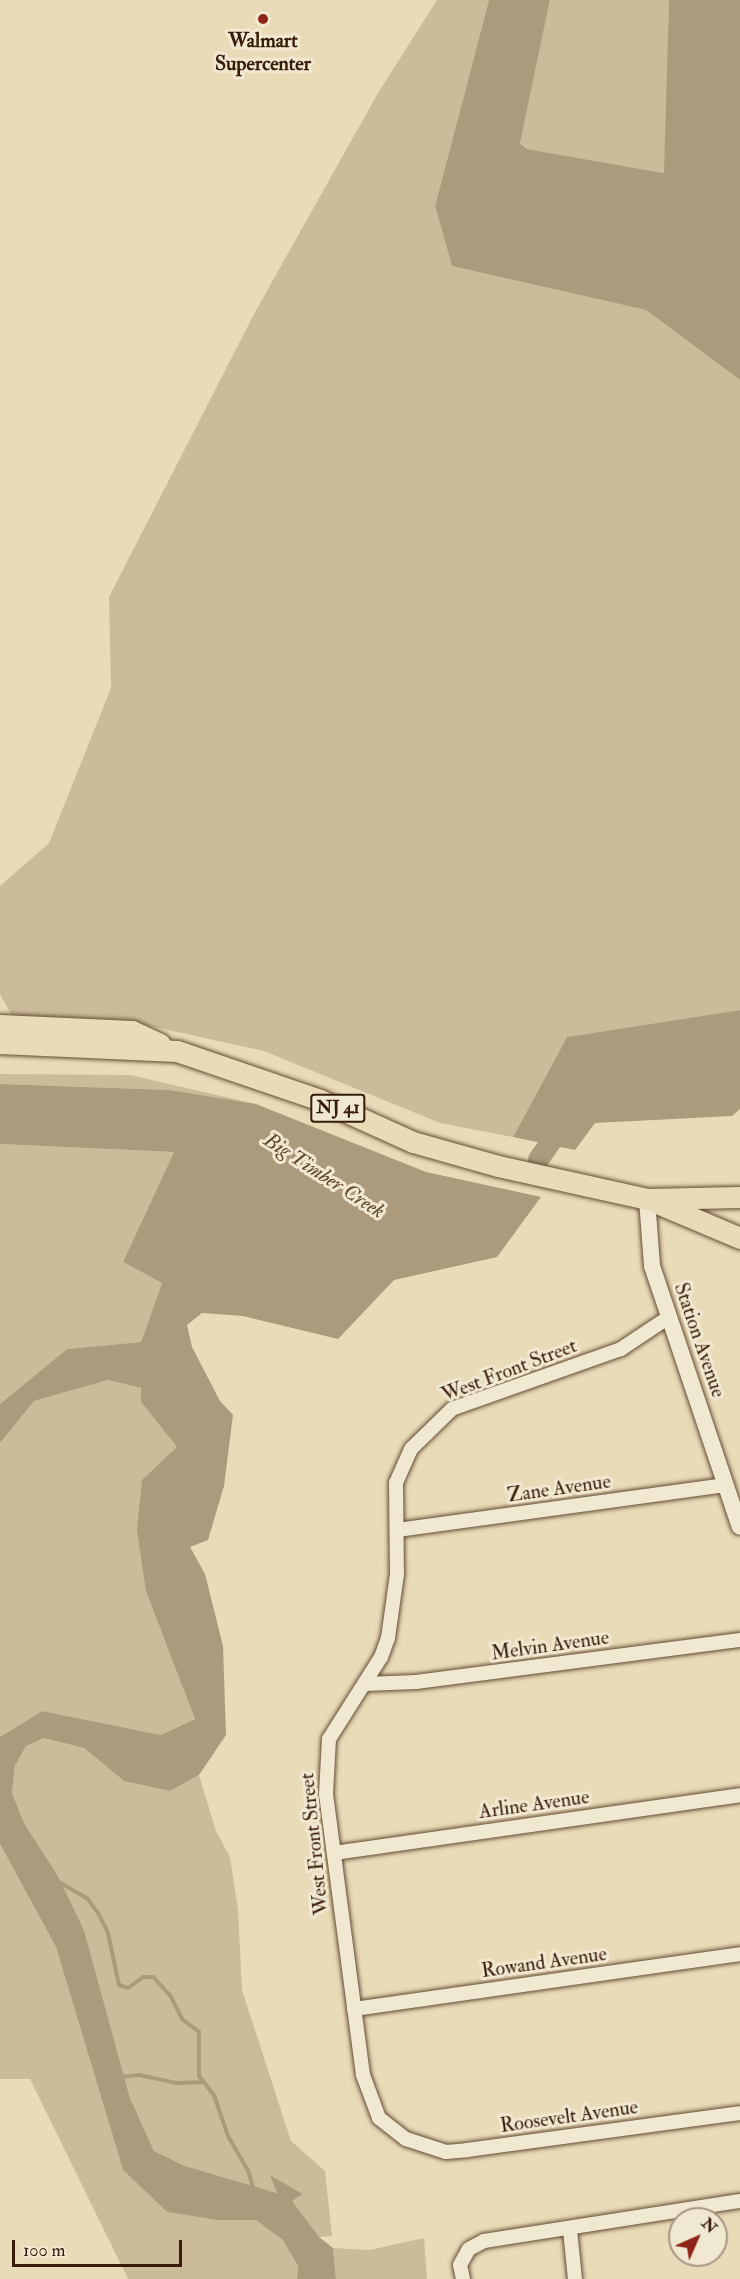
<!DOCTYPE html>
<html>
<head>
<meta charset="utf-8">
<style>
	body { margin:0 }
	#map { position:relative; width:740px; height:2279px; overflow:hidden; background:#e9dbb8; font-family:"IM FELL Double Pica",serif }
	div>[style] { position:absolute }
	.green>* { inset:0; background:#cbbb9a }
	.water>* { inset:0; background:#ac9a7c }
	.stream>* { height:4px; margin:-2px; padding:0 2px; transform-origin:2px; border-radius:2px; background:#ac9a7c }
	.river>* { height:21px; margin:-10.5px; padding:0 10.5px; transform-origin:10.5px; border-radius:10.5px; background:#ac9a7c }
	.roads { filter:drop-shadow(0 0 2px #644c35) drop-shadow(0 0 2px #644c35) }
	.minor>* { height:14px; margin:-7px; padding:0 7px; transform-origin:7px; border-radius:7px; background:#f1e8d1 }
	.tertiary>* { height:16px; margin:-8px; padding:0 8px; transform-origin:8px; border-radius:8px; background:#f1e8d1 }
	.primary>* { height:21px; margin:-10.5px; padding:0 10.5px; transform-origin:10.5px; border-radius:10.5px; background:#e9dbb8 }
	.dots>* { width:16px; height:16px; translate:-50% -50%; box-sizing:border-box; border:3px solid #f1e8d1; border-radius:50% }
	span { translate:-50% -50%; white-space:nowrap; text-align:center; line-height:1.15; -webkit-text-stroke:6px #f1e8d1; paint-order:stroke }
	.shield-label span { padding:2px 4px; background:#f1e8d1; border:2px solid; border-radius:4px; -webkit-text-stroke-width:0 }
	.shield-label { font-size:18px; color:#371c09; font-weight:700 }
	.poi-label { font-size:20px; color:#371c09; font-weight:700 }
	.street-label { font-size:20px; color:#371c09 }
	.water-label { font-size:21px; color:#604831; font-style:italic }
	.north { position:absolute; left:668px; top:2207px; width:60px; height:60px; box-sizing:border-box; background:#f1e8d1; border:2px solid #a79681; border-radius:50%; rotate:45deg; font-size:16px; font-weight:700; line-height:24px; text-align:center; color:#371c09 }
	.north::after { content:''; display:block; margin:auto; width:21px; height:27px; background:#8f2418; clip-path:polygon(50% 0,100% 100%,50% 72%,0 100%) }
	.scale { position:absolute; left:12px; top:2240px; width:170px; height:27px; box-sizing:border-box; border:3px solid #371c09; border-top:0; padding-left:8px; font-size:18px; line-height:21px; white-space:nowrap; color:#371c09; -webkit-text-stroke:4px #f1e8d1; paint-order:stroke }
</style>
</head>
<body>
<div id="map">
	<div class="green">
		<div style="clip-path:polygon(437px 0,489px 0,435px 206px,452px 266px,646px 310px,740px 380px,740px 1010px,567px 1037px,513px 1137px,440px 1123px,264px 1051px,136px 1023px,12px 1016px,0 994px,0 886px,49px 843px,111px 688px,109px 597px,254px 314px,378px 93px)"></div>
		<div style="clip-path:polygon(550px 0,669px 0,665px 173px,527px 149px,520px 142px)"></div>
		<div style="clip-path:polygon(0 1074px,130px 1075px,256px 1104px,170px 1090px,0 1084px)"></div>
		<div style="clip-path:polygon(0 1144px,174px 1152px,123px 1262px,162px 1283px,141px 1342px,67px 1349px,0 1404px)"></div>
		<div style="clip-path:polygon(108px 1380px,141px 1388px,141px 1402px,177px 1447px,155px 1610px,195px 1719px,161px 1735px,42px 1711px,0 1737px,0 1443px,34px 1401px)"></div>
		<div style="clip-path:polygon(44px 1738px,84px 1748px,124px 1781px,170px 1791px,199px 1775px,216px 1831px,230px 1857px,238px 1910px,242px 1990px,291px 2141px,325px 2171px,332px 2236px,319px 2237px,291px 2201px,303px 2194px,271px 2176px,277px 2193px,185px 2166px,154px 2151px,130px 2098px,84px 1930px,58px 1876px,24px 1823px,12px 1793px,15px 1766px,26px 1746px)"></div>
		<div style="clip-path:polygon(0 1844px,56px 1947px,123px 2170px,167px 2212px,217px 2220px,256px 2220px,283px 2239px,298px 2266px,297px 2279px,128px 2279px,30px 2079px,0 2079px)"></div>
		<div style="clip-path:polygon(424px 2238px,427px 2279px,336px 2279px,333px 2248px,370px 2250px)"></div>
	</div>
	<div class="water">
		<div style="clip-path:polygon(489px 0,550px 0,520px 143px,527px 149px,664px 173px,669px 0,740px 0,740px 380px,646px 310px,452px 266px,435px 206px)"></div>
		<div style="clip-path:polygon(740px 1010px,740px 1109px,732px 1116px,595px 1123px,575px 1150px,513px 1137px,567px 1037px)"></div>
		<div style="clip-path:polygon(0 1084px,170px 1090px,256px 1104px,426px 1172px,541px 1197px,497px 1257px,394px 1280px,338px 1339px,243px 1316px,202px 1313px,187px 1325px,192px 1347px,220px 1401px,233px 1415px,224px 1486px,208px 1540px,190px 1547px,205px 1574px,223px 1646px,226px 1735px,199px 1775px,170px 1791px,124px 1781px,84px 1748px,44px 1738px,26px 1746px,15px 1766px,12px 1793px,24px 1823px,58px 1876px,84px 1930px,130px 2098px,154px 2151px,185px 2166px,277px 2193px,270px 2175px,303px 2194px,292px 2201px,319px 2237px,333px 2248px,336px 2279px,297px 2279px,298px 2266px,283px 2240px,256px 2220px,217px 2220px,167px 2212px,123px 2170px,56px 1947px,0 1844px,0 1737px,42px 1711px,161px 1735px,195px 1719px,146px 1591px,142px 1565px,137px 1530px,142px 1480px,177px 1447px,141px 1402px,141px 1388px,108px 1380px,34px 1401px,0 1443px,0 1404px,67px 1349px,141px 1342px,162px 1283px,123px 1262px,174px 1152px,0 1144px)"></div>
	</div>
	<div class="stream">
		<div style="left:57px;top:1881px;width:34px;rotate:30deg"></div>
		<div style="left:87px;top:1898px;width:19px;rotate:54deg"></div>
		<div style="left:98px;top:1913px;width:22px;rotate:63deg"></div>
		<div style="left:108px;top:1933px;width:53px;rotate:78.1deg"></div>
		<div style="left:119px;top:1985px;width:9px;rotate:18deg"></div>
		<div style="left:128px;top:1988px;width:19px;rotate:-36deg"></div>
		<div style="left:143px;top:1977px;width:10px"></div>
		<div style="left:153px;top:1977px;width:25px;rotate:47deg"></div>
		<div style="left:170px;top:1995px;width:27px;rotate:63deg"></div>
		<div style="left:182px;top:2019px;width:21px;rotate:37deg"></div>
		<div style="left:199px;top:2032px;width:44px;rotate:90deg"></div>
		<div style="left:199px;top:2076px;width:24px;rotate:52deg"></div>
		<div style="left:214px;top:2095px;width:43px;rotate:71.1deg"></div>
		<div style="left:228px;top:2136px;width:39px;rotate:60deg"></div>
		<div style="left:248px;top:2170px;width:19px;rotate:74deg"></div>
		<div style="left:121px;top:2077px;width:18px;rotate:-6deg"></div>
		<div style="left:139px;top:2075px;width:39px;rotate:12deg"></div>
		<div style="left:177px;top:2083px;width:25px;rotate:-2deg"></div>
	</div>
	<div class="river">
		<div style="left:538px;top:1159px;width:45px;rotate:-54.9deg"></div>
	</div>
	<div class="roads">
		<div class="minor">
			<div style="left:669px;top:1317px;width:58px;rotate:146.3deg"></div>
			<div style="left:621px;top:1349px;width:179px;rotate:160.5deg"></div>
			<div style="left:452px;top:1409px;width:57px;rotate:135.7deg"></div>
			<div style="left:411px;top:1449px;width:37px;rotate:114deg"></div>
			<div style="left:396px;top:1483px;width:91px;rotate:89.4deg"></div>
			<div style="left:397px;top:1574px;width:65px;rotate:98deg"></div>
			<div style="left:388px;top:1638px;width:20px;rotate:110deg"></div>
			<div style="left:381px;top:1657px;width:97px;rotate:122.4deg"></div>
			<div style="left:329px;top:1739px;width:55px;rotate:93.1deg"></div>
			<div style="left:326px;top:1794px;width:283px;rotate:82.5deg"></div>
			<div style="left:363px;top:2075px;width:46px;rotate:69.6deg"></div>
			<div style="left:379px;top:2118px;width:34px;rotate:38deg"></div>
			<div style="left:406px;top:2139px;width:42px;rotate:18deg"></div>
			<div style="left:446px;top:2152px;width:21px;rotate:-5deg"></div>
			<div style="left:467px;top:2150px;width:275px;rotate:-7.7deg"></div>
			<div style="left:397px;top:1530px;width:332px;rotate:-7.8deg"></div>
			<div style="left:365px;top:1684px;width:51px;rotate:-2.2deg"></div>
			<div style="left:416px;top:1682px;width:327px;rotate:-7.4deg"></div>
			<div style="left:334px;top:1853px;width:410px;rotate:-8.1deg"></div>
			<div style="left:354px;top:2009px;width:390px;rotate:-8.1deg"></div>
			<div style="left:570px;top:2230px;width:49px;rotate:84.2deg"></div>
			<div style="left:463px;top:2279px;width:14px;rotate:-102deg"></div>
			<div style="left:460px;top:2265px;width:18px;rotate:-61deg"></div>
			<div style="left:469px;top:2249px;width:17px;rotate:-28deg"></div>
			<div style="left:484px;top:2241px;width:259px;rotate:-8.9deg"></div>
		</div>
		<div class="tertiary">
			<div style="left:647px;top:1199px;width:67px;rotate:85.7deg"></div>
			<div style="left:652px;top:1266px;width:275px;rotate:71.4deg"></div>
		</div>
		<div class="primary">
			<div style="left:0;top:1025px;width:132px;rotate:2.6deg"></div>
			<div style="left:132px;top:1031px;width:31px;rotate:25deg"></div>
			<div style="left:0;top:1043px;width:177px;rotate:2.6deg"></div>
			<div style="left:177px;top:1051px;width:151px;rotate:18.9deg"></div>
			<div style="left:320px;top:1100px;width:102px;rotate:24.3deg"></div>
			<div style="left:413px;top:1142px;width:88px;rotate:15.8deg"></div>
			<div style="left:498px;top:1166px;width:153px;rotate:12.5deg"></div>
			<div style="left:647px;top:1199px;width:93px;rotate:-1.2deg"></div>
			<div style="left:655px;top:1202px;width:92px;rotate:23deg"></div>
		</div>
	</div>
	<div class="dots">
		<div style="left:263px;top:19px;background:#8f2418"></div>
	</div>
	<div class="shield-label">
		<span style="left:338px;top:1108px">NJ 41</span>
	</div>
	<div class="poi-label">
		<span style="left:263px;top:52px">Walmart<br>Supercenter</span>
	</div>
	<div class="street-label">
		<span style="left:700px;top:1340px;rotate:71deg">Station Avenue</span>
		<span style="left:509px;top:1370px;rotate:-21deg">West Front Street</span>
		<span style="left:559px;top:1488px;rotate:-8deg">Zane Avenue</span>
		<span style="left:550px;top:1645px;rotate:-8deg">Melvin Avenue</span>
		<span style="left:534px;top:1804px;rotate:-8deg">Arline Avenue</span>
		<span style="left:314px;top:1844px;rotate:-96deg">West Front Street</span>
		<span style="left:544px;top:1962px;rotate:-8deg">Rowand Avenue</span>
		<span style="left:569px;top:2116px;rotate:-8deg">Roosevelt Avenue</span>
	</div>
	<div class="water-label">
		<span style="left:324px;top:1176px;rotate:33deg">Big Timber Creek</span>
	</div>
	<div class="north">N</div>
	<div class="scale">100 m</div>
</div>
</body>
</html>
